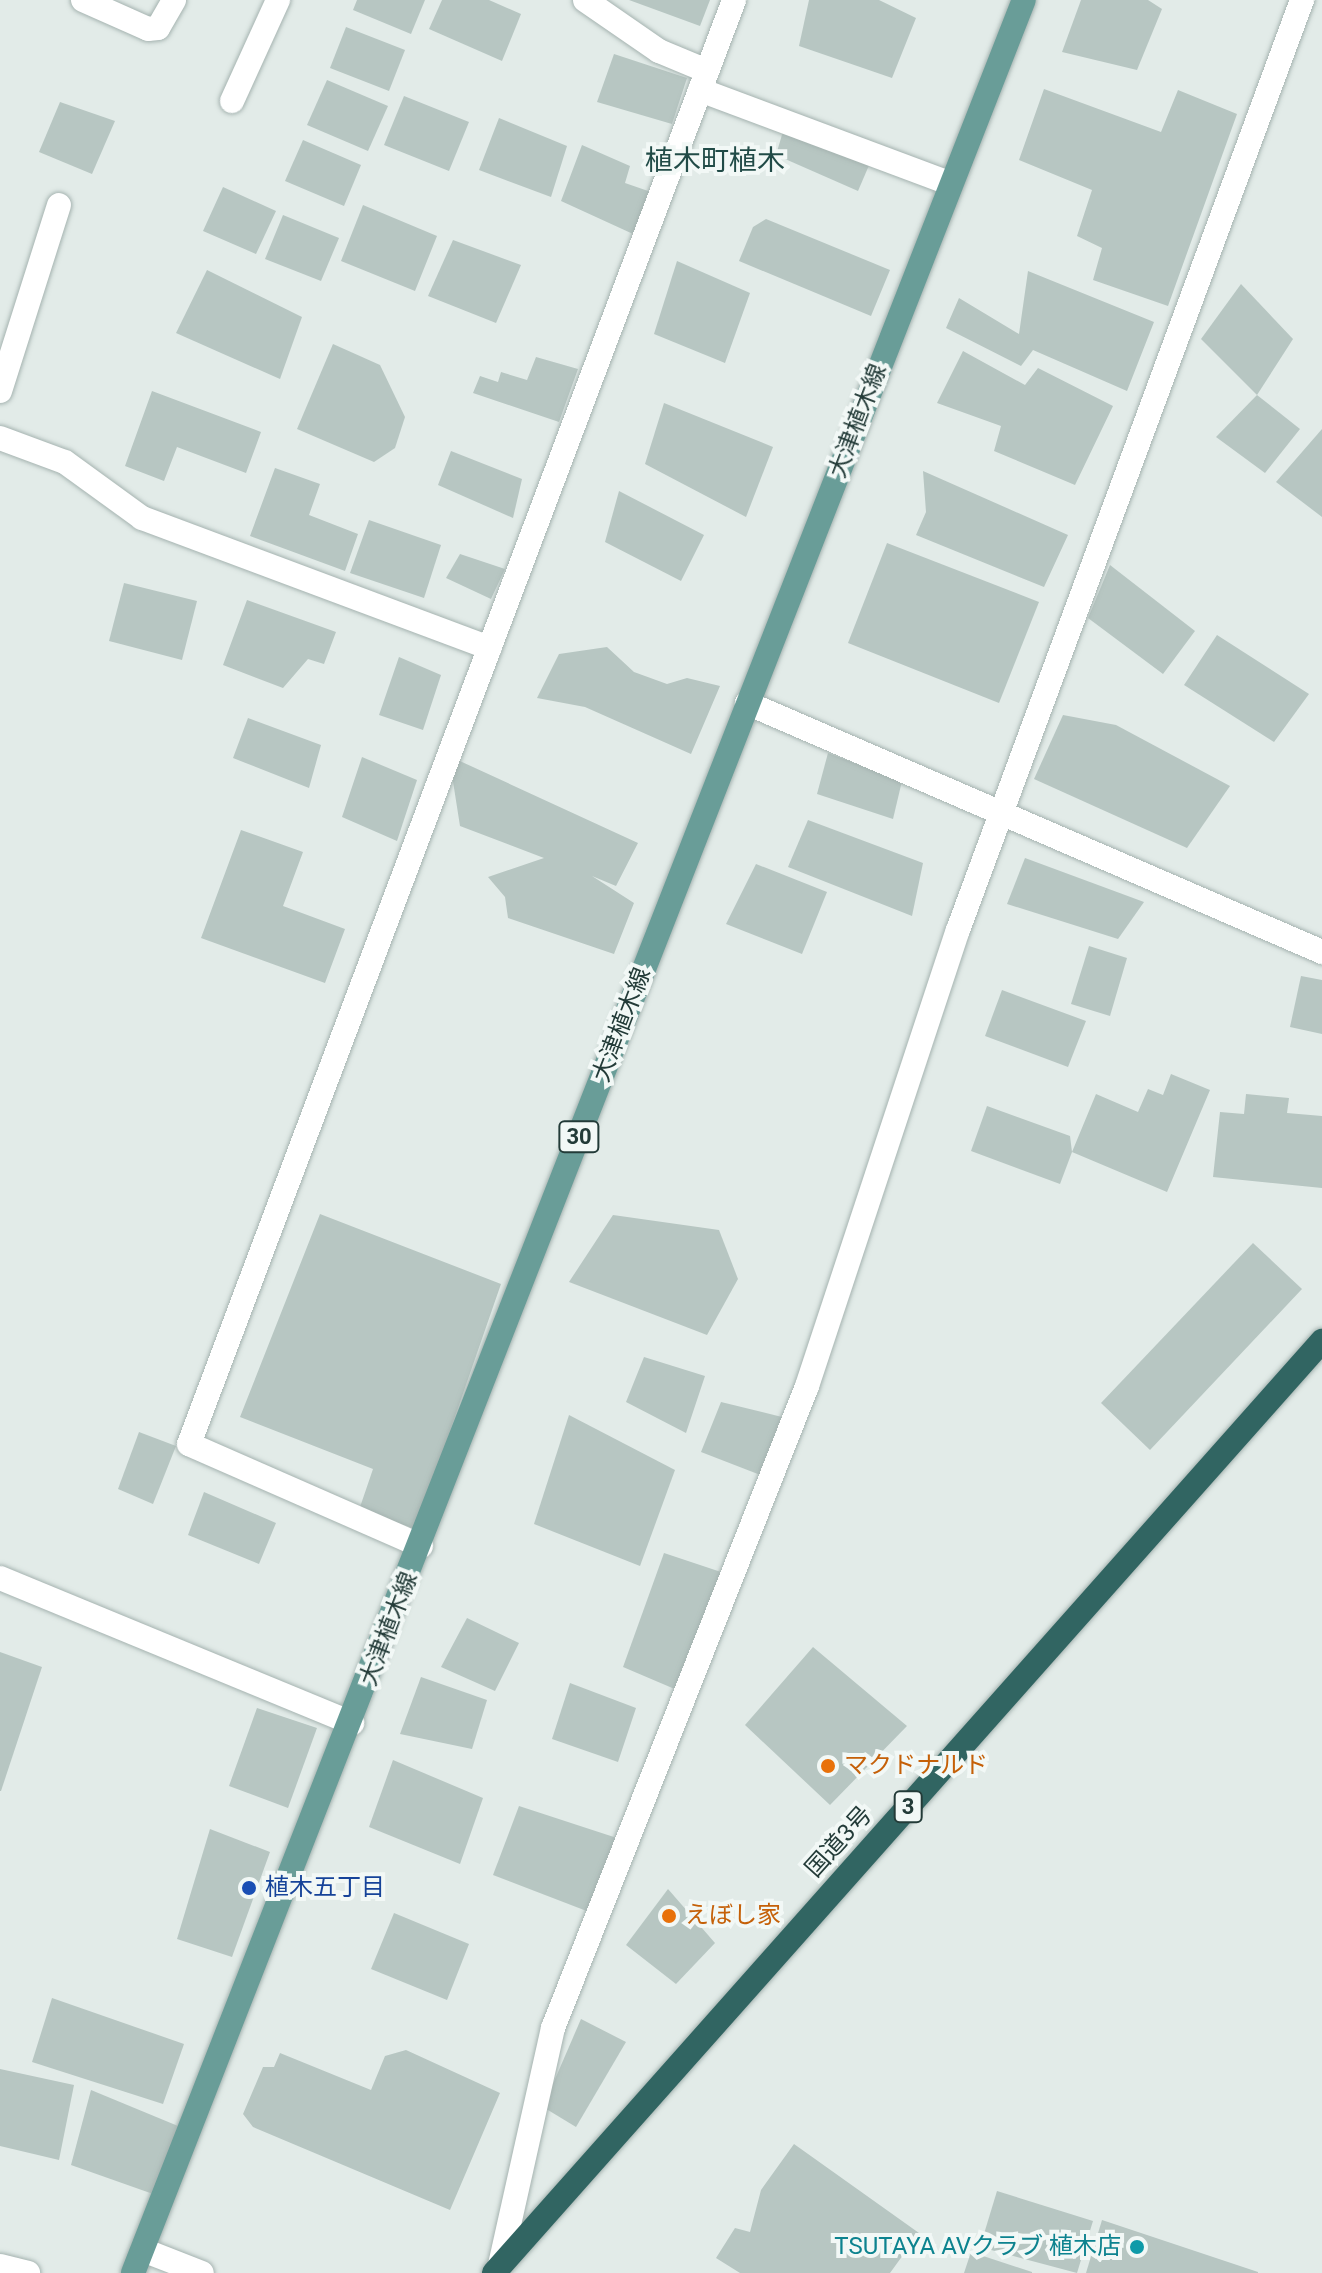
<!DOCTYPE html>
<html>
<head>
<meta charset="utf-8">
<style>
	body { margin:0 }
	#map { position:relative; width:1322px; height:2273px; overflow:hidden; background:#e2ebe8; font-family:Roboto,"Noto Sans JP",sans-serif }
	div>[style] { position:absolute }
	.building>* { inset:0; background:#b7c6c2 }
	.roads { filter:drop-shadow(0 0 2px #a5b3b0) drop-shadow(0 0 2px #a5b3b0) }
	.minor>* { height:24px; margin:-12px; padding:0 12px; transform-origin:12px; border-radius:12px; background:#fff }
	.major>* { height:24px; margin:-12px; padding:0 12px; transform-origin:12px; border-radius:12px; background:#699d98 }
	.highway>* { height:24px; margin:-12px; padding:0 12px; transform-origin:12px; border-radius:12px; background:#316562 }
	.dots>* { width:22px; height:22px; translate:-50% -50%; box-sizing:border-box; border:4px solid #f2f8f6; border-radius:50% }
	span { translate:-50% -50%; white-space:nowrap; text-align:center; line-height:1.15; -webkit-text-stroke:8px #f2f8f6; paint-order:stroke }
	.shield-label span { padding:2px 6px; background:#f2f8f6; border:2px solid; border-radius:6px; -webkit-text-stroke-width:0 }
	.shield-label { font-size:22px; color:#233b38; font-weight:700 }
	.street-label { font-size:24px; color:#233b38 }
	.food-label { font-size:24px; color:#c56008 }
	.left { translate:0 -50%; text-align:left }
	.transit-label { font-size:24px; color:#164399 }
	.culture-label { font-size:24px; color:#0d838f }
	.right { translate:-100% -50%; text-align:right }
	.quarter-label { font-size:28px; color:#214b47 }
</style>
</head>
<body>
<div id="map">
	<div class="building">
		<div style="clip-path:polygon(357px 0,425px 0,411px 34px,353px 10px)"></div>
		<div style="clip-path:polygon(442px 0,489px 0,521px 14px,502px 61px,429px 29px)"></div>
		<div style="clip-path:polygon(629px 0,710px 0,700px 26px)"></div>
		<div style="clip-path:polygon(809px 0,879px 0,916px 18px,892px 78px,799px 46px)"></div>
		<div style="clip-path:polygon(1081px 0,1148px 0,1162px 9px,1137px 70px,1062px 52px)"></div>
		<div style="clip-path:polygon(346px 27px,405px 50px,389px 91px,330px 68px)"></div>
		<div style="clip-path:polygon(614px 54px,687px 78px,672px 124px,597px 102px)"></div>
		<div style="clip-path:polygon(327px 80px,388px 106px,368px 151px,307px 125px)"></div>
		<div style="clip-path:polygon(1044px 89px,1161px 132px,1178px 90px,1237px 114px,1168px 306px,1093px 280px,1102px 248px,1077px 236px,1092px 190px,1019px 160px)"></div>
		<div style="clip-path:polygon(404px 96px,469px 122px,449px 171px,384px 145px)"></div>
		<div style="clip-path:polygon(60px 102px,115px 121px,92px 174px,39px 152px)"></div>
		<div style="clip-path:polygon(499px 118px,567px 146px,551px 197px,479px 170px)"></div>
		<div style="clip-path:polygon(784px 128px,870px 163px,858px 191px,776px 155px)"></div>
		<div style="clip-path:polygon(303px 140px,361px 165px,344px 206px,285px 181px)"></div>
		<div style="clip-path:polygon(582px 145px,630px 166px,625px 183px,651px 192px,644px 239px,561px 201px)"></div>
		<div style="clip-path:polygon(223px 187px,276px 211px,256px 254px,203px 231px)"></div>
		<div style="clip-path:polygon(363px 205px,437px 236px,415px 291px,341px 261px)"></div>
		<div style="clip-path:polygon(283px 215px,339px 238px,321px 281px,265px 259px)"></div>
		<div style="clip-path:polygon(766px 219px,890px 270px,871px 316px,739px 261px,753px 227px)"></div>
		<div style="clip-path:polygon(453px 240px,521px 265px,496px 323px,428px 296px)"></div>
		<div style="clip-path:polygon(677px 261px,750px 293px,725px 363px,654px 334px)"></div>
		<div style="clip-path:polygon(207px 270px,302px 317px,280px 379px,176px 333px)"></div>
		<div style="clip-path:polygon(1028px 271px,1154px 322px,1127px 391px,1033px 350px,1021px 366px,946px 328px,959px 298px,1019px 334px)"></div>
		<div style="clip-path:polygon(1241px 284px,1293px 339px,1257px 395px,1201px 339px)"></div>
		<div style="clip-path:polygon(333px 344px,380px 365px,405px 417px,395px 448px,374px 462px,297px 429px)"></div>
		<div style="clip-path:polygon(963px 351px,1025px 385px,1038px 368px,1113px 406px,1075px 485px,994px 451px,1001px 426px,937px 403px)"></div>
		<div style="clip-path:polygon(536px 357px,578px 369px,559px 422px,473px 393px,480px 376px,498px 382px,501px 372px,527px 380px)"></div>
		<div style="clip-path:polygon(152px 391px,261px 432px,246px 473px,177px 447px,164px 481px,125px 466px)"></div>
		<div style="clip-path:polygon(1257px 395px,1300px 429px,1265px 473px,1216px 437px)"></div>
		<div style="clip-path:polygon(664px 403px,773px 447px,746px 517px,645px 464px)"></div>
		<div style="clip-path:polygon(1322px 429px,1322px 517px,1276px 482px)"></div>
		<div style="clip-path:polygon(451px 451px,522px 479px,513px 518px,438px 485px)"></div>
		<div style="clip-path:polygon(275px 468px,320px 484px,309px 515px,358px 534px,345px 571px,250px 536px)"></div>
		<div style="clip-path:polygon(923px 471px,1068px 535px,1044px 587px,916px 535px,926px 512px)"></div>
		<div style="clip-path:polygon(619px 491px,704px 535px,681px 581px,605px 542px)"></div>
		<div style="clip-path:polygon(369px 520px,441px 545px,424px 598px,350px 573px)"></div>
		<div style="clip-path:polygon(887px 543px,1039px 602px,999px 703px,848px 643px)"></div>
		<div style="clip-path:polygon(460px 554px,505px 569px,491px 599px,446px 578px)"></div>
		<div style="clip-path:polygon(1110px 565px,1195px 631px,1163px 674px,1088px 618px)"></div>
		<div style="clip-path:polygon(124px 583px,197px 601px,182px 660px,109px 641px)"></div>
		<div style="clip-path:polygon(247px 600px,336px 632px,324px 664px,308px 659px,283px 688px,223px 665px)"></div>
		<div style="clip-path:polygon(1217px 635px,1309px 694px,1274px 742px,1184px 685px)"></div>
		<div style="clip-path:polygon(607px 647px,634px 672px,667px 684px,687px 678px,720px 686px,691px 754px,585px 707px,537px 698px,559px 654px)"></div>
		<div style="clip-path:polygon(399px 657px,441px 675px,423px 730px,379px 715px)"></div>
		<div style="clip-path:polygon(1063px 715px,1116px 725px,1230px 786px,1187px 848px,1034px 779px)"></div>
		<div style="clip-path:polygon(248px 718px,321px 745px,309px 788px,233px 758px)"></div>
		<div style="clip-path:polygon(828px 753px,902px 781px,893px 819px,817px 794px)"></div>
		<div style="clip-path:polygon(449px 756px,638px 843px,616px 886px,592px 876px,634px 903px,614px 954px,508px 918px,505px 897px,488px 877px,544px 858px,460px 826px)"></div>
		<div style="clip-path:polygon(362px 757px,417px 780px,397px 841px,342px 817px)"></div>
		<div style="clip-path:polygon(808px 820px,923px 863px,912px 916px,788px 867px)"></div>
		<div style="clip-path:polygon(241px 830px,303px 852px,283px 906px,345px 929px,325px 983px,201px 938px)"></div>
		<div style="clip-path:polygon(1025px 858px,1144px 902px,1118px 939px,1007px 904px)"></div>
		<div style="clip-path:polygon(756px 864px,827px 892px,802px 954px,726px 924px)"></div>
		<div style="clip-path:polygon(1089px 946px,1127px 958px,1110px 1016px,1071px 1004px)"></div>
		<div style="clip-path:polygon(1301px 976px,1322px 980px,1322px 1034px,1290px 1027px)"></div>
		<div style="clip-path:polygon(1002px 990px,1086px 1021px,1068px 1067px,985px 1036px)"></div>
		<div style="clip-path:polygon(1171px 1074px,1210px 1090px,1167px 1192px,1072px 1152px,1096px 1094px,1138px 1112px,1148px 1089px,1163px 1095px)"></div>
		<div style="clip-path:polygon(1246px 1094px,1289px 1098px,1287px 1113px,1322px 1116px,1322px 1188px,1213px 1177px,1220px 1112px,1244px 1114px)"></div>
		<div style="clip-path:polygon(987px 1106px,1070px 1136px,1072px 1152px,1060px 1184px,971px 1151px)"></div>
		<div style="clip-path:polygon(320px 1214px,501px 1284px,416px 1529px,359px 1510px,373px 1469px,240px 1417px)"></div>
		<div style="clip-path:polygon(613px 1215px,719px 1230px,738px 1279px,707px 1335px,569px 1282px)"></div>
		<div style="clip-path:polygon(1253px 1243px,1302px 1289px,1150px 1450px,1101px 1403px)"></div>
		<div style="clip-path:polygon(644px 1357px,705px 1376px,686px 1433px,626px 1402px)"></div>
		<div style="clip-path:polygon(721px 1402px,782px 1417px,763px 1476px,701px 1452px)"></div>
		<div style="clip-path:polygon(569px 1415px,675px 1470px,640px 1566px,534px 1524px)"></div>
		<div style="clip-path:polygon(139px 1432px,176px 1446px,153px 1504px,118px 1489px)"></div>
		<div style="clip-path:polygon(204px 1492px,276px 1523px,259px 1564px,188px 1535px)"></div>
		<div style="clip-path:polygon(664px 1553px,721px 1572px,677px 1690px,623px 1667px)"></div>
		<div style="clip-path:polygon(467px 1618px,519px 1643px,495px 1691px,441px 1667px)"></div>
		<div style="clip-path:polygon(813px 1647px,907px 1726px,830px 1805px,745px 1725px)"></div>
		<div style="clip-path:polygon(0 1652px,42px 1667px,1px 1791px,0 1791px)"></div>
		<div style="clip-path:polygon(421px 1677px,487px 1700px,472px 1749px,400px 1734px)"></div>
		<div style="clip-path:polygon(570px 1683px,636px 1708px,618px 1762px,552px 1739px)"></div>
		<div style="clip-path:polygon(257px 1708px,317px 1728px,288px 1808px,229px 1786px)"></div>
		<div style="clip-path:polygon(393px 1760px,483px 1798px,460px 1864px,369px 1827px)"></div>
		<div style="clip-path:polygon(519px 1806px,620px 1839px,597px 1915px,493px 1875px)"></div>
		<div style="clip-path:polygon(210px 1829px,270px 1852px,232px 1957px,177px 1939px)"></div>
		<div style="clip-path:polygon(668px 1889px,715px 1943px,676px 1984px,626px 1945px)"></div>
		<div style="clip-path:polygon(394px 1913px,469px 1944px,447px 2000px,371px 1969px)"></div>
		<div style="clip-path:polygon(52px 1998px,184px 2044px,163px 2104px,32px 2062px)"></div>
		<div style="clip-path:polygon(581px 2019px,626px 2042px,576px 2127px,543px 2107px)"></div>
		<div style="clip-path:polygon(406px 2050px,500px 2093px,450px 2210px,253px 2127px,243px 2114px,263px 2067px,274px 2067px,280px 2053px,371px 2090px,385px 2056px)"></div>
		<div style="clip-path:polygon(0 2069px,74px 2085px,59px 2160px,0 2146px)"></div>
		<div style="clip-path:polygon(91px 2090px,178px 2126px,153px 2194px,71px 2165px)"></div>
		<div style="clip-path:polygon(794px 2144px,919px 2233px,890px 2273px,740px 2273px,716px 2258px,735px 2228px,750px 2232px,761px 2190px)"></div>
		<div style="clip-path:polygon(997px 2191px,1093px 2221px,1077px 2273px,980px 2247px)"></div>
		<div style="clip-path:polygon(1102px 2220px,1258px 2272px,1258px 2273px,1086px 2273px)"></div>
		<div style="clip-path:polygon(971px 2252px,1032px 2272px,1032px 2273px,964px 2273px)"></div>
	</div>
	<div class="roads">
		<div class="minor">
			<div style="left:83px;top:0;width:71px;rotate:24deg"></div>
			<div style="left:148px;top:29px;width:10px;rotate:-6deg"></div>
			<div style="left:158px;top:28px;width:32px;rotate:-60deg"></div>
			<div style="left:585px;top:0;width:90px;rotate:34.6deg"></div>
			<div style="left:659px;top:51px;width:52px;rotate:22.6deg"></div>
			<div style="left:700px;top:90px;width:268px;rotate:20.5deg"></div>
			<div style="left:232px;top:101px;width:111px;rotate:-65.5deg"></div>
			<div style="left:0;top:391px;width:195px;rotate:-72.4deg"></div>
			<div style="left:0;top:438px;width:69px;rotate:20.3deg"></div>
			<div style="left:65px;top:462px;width:95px;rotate:36deg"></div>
			<div style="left:142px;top:518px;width:371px;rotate:20.5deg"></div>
			<div style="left:747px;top:703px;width:627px;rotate:23.41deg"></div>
			<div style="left:421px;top:1546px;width:253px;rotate:-156.3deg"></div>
			<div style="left:189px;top:1444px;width:1543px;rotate:-69.32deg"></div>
			<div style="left:0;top:1578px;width:381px;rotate:22.4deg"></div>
			<div style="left:143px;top:2250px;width:63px;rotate:21.3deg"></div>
			<div style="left:500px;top:2265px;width:243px;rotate:-77.4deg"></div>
			<div style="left:553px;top:2028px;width:690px;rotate:-68.41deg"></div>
			<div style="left:807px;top:1386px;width:480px;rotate:-71.7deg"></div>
			<div style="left:958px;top:930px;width:992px;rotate:-69.7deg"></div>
			<div style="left:0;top:2266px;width:29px;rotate:14deg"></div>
		</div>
		<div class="major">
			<div style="left:133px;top:2273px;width:2441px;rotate:-68.6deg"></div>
		</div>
		<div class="highway">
			<div style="left:494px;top:2273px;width:1247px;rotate:-48.38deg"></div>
		</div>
	</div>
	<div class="dots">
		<div style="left:828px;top:1766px;background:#e8710a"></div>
		<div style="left:249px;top:1888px;background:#1a4fb4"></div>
		<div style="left:669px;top:1916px;background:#e8710a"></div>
		<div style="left:1137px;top:2247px;background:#0f9aa8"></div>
	</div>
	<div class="shield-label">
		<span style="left:579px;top:1137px">30</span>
		<span style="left:908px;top:1807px">3</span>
	</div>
	<div class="street-label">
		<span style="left:858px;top:421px;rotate:-69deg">大津植木線</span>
		<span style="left:622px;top:1025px;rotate:-69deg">大津植木線</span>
		<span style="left:389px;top:1629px;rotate:-69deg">大津植木線</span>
		<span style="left:839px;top:1842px;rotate:-48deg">国道3号</span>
	</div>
	<div class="food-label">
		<span class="left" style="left:844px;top:1766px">マクドナルド</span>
		<span class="left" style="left:685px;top:1916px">えぼし家</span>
	</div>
	<div class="transit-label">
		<span class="left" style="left:265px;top:1888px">植木五丁目</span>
	</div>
	<div class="culture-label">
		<span class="right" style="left:1121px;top:2247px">TSUTAYA AVクラブ 植木店</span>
	</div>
	<div class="quarter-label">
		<span style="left:715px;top:161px">植木町植木</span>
	</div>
</div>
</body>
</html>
